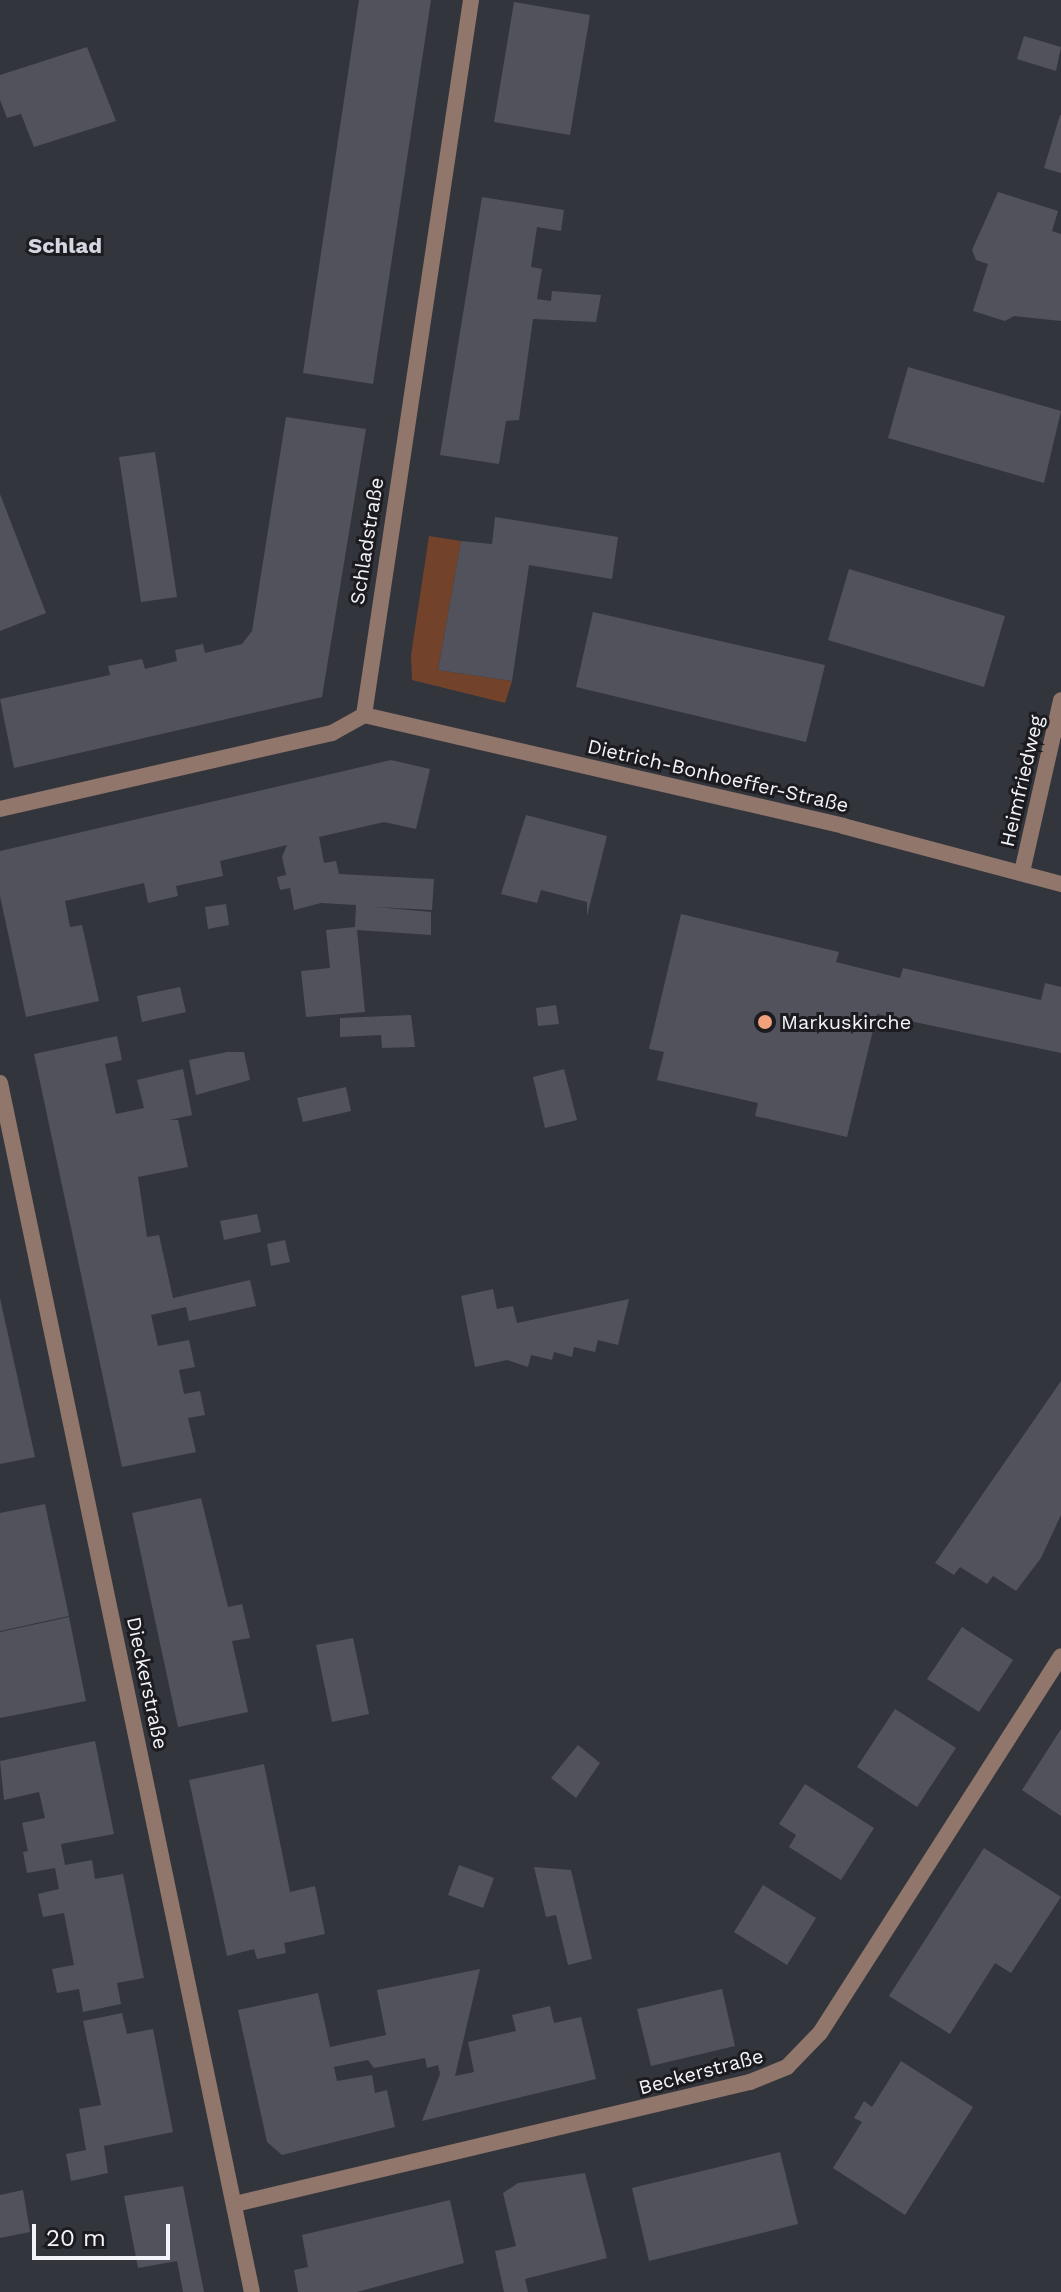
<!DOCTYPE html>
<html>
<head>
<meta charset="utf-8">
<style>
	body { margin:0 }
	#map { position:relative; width:1061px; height:2292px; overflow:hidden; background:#33353d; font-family:"Work Sans",sans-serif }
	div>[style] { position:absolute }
	.green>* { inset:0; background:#72422a }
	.building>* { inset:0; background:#51525b }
	.minor>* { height:16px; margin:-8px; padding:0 8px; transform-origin:8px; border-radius:8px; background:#90766b }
	.dots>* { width:22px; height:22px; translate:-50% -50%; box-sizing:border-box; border:4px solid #1c1c20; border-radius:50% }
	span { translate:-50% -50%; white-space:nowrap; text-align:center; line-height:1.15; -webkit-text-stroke:6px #1c1c20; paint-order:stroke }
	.street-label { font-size:20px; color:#f3f4fa }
	.poi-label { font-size:20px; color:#f3f4fa }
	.left { translate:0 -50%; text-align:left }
	.neighbourhood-label { font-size:22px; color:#d4d6e1; font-weight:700 }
	.scale { position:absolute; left:32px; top:2224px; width:138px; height:36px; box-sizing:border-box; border:4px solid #f3f4fa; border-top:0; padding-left:10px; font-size:24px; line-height:28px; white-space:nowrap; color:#f3f4fa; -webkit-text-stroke:6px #1c1c20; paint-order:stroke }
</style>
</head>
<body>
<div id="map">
	<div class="green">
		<div style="clip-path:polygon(429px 536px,461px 541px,438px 670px,512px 681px,505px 703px,412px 680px,411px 655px)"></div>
	</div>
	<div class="building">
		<div style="clip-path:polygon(359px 0,431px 0,373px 384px,303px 373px)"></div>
		<div style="clip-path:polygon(514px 2px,590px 15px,570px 135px,494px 122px)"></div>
		<div style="clip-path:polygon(1024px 36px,1061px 47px,1056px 71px,1017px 59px)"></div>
		<div style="clip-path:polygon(87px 47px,116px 121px,34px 147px,21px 114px,7px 118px,0 100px,0 75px)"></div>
		<div style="clip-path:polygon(1060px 115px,1061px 115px,1061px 173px,1044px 168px)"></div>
		<div style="clip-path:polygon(998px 192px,1058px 211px,1052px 231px,1061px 234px,1061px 321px,1014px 316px,1005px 321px,973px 311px,988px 264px,976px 260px,972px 250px)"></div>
		<div style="clip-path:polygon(482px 197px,564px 210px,561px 231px,537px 227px,531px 267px,542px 269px,537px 299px,551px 301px,552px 291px,601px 295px,596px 322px,533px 319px,519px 420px,506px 421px,499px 464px,440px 455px)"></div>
		<div style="clip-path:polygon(908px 367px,1061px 411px,1044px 483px,888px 438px)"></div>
		<div style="clip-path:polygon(286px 417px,366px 429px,322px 697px,14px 768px,0 699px,110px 675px,108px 666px,142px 659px,145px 669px,177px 661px,175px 650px,203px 644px,205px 653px,242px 644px,252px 631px)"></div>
		<div style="clip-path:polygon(155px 452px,177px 597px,141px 602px,119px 457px)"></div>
		<div style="clip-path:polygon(0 494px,46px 613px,0 631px)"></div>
		<div style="clip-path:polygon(495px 517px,618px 537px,612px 579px,529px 565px,512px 681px,438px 670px,461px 541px,492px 544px)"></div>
		<div style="clip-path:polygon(849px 569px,1005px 616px,984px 687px,828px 640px)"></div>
		<div style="clip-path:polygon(593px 612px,825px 665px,806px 742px,576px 687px)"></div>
		<div style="clip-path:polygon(391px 760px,430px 769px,416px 829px,384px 822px,319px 837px,324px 863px,336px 861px,339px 874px,434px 879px,432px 910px,376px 907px,431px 912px,431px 935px,357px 930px,365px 1012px,306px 1017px,301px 971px,330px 968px,326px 930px,355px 927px,356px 905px,321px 903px,294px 910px,290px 888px,280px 890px,277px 877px,286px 875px,282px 857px,287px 845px,220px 861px,223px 876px,176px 886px,178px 896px,148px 903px,144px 883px,65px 901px,70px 927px,82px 925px,99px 1001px,26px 1017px,0 896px,0 851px)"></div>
		<div style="clip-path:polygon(526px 815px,607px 836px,587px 916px,587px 902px,541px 890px,537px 903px,501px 894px)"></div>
		<div style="clip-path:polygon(226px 904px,229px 925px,208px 929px,205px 907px)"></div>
		<div style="clip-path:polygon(681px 914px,839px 952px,836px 962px,900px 978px,903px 968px,1041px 1000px,1045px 983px,1061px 987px,1061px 1053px,877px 1014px,847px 1137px,755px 1116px,758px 1103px,657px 1080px,664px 1052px,649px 1049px)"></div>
		<div style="clip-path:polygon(180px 987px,186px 1012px,142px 1022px,137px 996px)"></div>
		<div style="clip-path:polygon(556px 1005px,559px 1024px,538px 1026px,536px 1008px)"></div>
		<div style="clip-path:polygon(411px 1015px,415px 1047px,382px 1048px,381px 1035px,340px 1037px,340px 1018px)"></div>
		<div style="clip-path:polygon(117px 1036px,122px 1060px,105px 1064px,116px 1114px,144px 1108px,137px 1080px,183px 1069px,192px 1115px,170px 1120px,178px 1120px,188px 1167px,138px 1177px,147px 1237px,159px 1235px,173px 1298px,250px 1280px,256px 1306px,189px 1321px,186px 1307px,151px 1315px,158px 1346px,189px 1340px,195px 1367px,179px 1370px,184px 1394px,200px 1391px,205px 1415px,188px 1418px,196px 1452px,122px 1467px,34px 1054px)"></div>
		<div style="clip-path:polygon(227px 1052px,244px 1052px,250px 1080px,196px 1095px,189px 1060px)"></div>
		<div style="clip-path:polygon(564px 1069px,577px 1120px,545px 1128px,533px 1077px)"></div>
		<div style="clip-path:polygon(346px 1087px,351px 1111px,303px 1122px,297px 1098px)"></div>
		<div style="clip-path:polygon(257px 1214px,261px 1232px,224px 1240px,220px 1221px)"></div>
		<div style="clip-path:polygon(285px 1240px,290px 1262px,271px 1266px,267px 1244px)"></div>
		<div style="clip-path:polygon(493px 1289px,497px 1309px,513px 1306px,517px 1323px,629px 1299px,618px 1345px,598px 1340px,595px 1352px,574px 1347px,572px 1357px,554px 1352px,552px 1360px,531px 1355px,528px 1367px,507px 1360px,475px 1367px,461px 1296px)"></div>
		<div style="clip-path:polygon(0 1298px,35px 1457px,0 1464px)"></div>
		<div style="clip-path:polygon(1061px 1381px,1061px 1515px,1041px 1558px,1016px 1591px,993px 1576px,987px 1584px,960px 1567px,954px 1575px,935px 1563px)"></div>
		<div style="clip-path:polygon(201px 1498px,228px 1607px,242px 1604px,250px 1638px,232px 1641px,248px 1712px,178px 1727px,132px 1513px)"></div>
		<div style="clip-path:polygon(45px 1504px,69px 1616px,0 1631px,0 1513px)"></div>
		<div style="clip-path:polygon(69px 1617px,86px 1701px,0 1718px,0 1632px)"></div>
		<div style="clip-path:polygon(962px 1627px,1013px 1660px,979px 1712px,927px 1679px)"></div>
		<div style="clip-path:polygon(353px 1638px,369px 1714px,332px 1722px,316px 1645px)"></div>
		<div style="clip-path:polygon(895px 1709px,956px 1748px,917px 1807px,857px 1767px)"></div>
		<div style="clip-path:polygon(1061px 1729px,1061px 1816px,1022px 1790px)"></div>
		<div style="clip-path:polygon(95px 1741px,114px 1834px,61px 1844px,65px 1865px,92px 1860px,95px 1879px,123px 1874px,144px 1978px,117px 1983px,121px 2004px,83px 2012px,79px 1989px,57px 1993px,52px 1969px,74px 1965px,64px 1913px,43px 1917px,38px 1894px,59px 1889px,55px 1868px,27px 1873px,23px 1852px,28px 1851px,22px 1823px,45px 1818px,39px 1792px,4px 1800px,0 1761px)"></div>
		<div style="clip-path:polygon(578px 1745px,600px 1763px,576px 1798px,551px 1778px)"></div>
		<div style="clip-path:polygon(264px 1764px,290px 1892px,315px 1886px,325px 1934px,284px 1943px,286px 1953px,257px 1959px,254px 1949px,227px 1956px,189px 1780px)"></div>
		<div style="clip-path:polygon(805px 1784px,874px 1828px,841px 1880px,789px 1847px,796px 1835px,779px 1824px)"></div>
		<div style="clip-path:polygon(984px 1848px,1061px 1897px,1011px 1973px,995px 1963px,950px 2034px,889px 1996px)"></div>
		<div style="clip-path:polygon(459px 1865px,494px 1878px,483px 1908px,448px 1895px)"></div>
		<div style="clip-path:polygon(534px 1867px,571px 1870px,592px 1959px,568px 1965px,556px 1915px,546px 1917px)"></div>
		<div style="clip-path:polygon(763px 1885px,816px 1918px,787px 1965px,734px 1932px)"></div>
		<div style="clip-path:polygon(480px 1969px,455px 2076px,474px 2072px,468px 2042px,516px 2031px,512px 2015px,550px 2006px,554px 2023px,581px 2017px,596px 2079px,422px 2121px,440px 2074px,438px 2065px,427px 2068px,425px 2058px,374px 2068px,368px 2060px,334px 2067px,337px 2081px,372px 2075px,375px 2093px,387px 2090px,395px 2127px,282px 2155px,267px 2142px,238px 2010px,318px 1993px,330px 2047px,386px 2035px,377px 1990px)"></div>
		<div style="clip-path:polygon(722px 1989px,735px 2046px,651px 2066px,637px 2009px)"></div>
		<div style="clip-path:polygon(122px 2013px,127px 2034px,153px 2029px,173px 2132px,104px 2146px,108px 2173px,71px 2181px,66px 2154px,86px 2150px,79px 2109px,101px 2105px,83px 2021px)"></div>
		<div style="clip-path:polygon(901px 2061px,973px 2107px,905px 2215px,833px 2168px,862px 2122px,854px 2118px,864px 2101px,872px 2107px)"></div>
		<div style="clip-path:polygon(780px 2152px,798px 2224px,649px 2261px,632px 2188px)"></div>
		<div style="clip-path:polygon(585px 2173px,607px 2258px,525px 2279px,528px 2292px,504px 2292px,495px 2251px,516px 2246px,503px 2193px,518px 2183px)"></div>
		<div style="clip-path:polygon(183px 2186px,197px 2257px,204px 2292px,183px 2292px,177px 2261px,138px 2268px,124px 2196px)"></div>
		<div style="clip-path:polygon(23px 2190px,30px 2232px,0 2238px,0 2195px)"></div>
		<div style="clip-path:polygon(450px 2200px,464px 2263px,357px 2292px,298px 2292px,294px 2270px,308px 2267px,302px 2235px)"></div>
	</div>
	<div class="minor">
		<div style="left:364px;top:715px;width:723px;rotate:-81.49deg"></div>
		<div style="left:364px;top:715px;width:492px;rotate:13deg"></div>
		<div style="left:843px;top:826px;width:226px;rotate:14.9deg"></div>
		<div style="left:0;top:809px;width:341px;rotate:-12.9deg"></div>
		<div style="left:332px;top:733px;width:37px;rotate:-29deg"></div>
		<div style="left:1022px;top:872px;width:176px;rotate:-77.2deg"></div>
		<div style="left:0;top:1083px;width:1235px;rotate:78.23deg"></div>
		<div style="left:235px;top:2204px;width:529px;rotate:-13.33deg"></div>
		<div style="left:750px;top:2082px;width:40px;rotate:-22deg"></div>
		<div style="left:787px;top:2067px;width:47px;rotate:-45.9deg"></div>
		<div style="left:820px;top:2033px;width:447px;rotate:-57.4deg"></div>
	</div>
	<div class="dots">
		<div style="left:765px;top:1022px;background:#f1a17c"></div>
	</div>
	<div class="street-label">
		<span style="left:367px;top:541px;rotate:-81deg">Schladstraße</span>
		<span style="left:718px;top:776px;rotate:13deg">Dietrich-Bonhoeffer-Straße</span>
		<span style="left:1022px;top:781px;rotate:-77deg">Heimfriedweg</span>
		<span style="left:147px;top:1683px;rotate:78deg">Dieckerstraße</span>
		<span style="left:701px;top:2072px;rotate:-15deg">Beckerstraße</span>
	</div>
	<div class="poi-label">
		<span class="left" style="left:781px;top:1022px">Markuskirche</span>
	</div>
	<div class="neighbourhood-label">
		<span style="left:65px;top:246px">Schlad</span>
	</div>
	<div class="scale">20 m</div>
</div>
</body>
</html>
